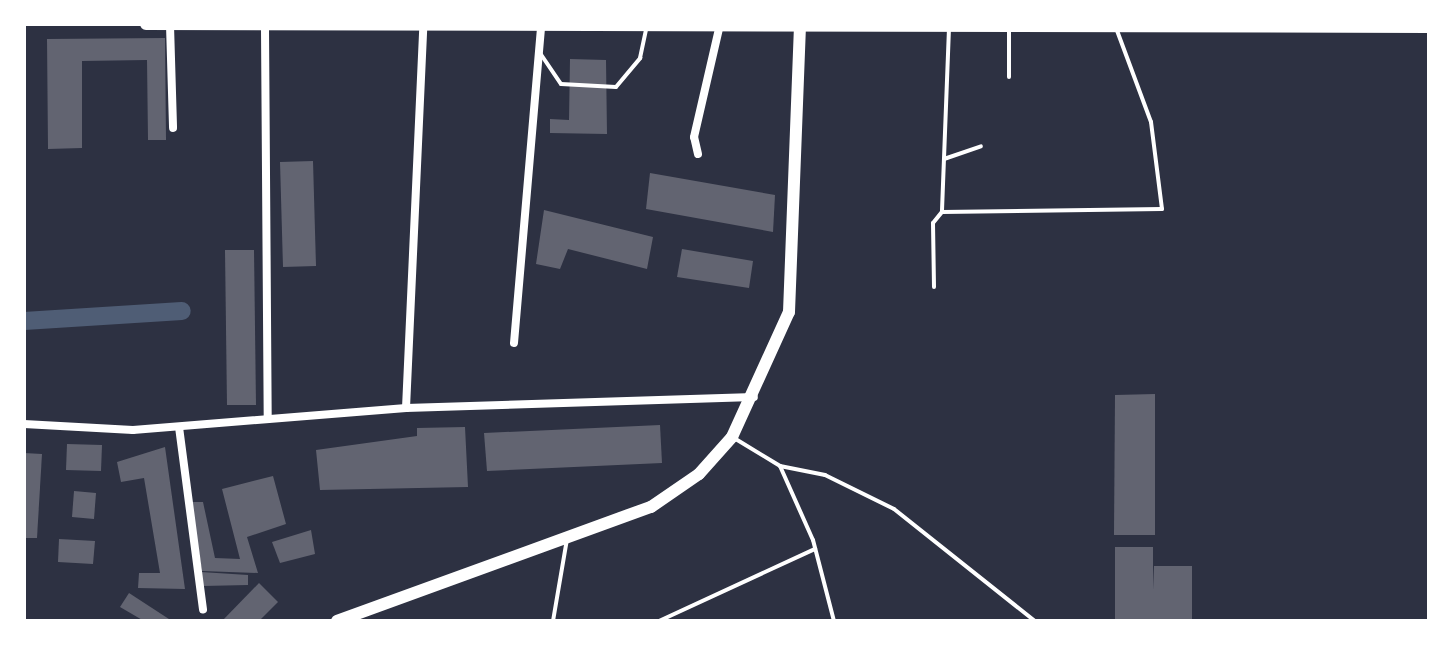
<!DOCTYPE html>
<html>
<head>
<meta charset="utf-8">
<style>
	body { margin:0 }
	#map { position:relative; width:1453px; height:645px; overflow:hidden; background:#2d3142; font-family:"Work Sans",sans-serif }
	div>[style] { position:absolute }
	.canal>* { height:18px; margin:-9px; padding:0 9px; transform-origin:9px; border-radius:9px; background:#4f5d75 }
	.building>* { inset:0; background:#626471 }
	.service>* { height:4px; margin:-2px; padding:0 2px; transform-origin:2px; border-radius:2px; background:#fff }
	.minor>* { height:8px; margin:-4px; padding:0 4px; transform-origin:4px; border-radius:4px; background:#fff }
	.secondary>* { height:12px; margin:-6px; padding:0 6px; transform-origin:6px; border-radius:6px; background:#fff }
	span { translate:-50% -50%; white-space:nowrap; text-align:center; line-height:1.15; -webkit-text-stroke:8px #fff; paint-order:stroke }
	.frame { position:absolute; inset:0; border:26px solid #fff; pointer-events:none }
</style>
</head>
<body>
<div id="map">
	<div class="canal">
		<div style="left:24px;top:321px;width:158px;rotate:-3.6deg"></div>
	</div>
	<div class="building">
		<div style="clip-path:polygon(165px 38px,166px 140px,148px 140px,147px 60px,82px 61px,82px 148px,48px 149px,47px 39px)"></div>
		<div style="clip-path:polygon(570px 59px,606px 60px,607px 134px,550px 133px,550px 119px,569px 120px)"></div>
		<div style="clip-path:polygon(313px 161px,316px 266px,283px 267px,280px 162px)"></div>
		<div style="clip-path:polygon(650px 173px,775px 195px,773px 232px,646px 209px)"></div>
		<div style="clip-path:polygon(544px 210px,653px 237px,647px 269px,568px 249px,560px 269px,536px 264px)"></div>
		<div style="clip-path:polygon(682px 249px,753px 261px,749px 288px,677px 277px)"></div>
		<div style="clip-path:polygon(225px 250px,254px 250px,256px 405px,227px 405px)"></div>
		<div style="clip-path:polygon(1155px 394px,1155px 535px,1114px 535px,1115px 395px)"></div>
		<div style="clip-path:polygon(660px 425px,662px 463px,487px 471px,484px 433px)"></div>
		<div style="clip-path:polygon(465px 427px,468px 487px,320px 490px,316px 450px,417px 436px,417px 428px)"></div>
		<div style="clip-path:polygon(67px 444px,102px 445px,101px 471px,66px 470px)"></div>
		<div style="clip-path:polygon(165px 447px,185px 589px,138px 588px,139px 573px,160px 573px,144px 478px,121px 482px,117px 462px)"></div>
		<div style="clip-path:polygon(24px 453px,42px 454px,37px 538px,24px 538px)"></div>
		<div style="clip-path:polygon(273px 476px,286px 524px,247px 537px,258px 573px,202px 571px,191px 502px,203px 502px,215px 558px,240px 559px,222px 489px)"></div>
		<div style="clip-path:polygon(74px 491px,96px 493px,94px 519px,72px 517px)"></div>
		<div style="clip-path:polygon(311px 530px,315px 554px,280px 563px,272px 542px)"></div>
		<div style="clip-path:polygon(59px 539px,95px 541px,93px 564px,58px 562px)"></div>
		<div style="clip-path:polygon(1115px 547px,1153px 547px,1153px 590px,1154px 566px,1192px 566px,1192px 621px,1115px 619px)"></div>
		<div style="clip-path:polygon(201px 572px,248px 575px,248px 585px,203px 586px)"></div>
		<div style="clip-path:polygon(259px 583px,278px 602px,259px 621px,222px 621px)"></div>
		<div style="clip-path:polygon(129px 593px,172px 621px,144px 621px,120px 607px)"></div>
	</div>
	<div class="service">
		<div style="left:949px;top:28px;width:184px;rotate:92.2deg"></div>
		<div style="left:942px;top:212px;width:220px;rotate:-0.8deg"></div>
		<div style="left:1162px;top:209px;width:88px;rotate:-97.2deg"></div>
		<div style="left:1151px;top:122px;width:100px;rotate:-110.4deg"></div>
		<div style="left:1009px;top:28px;width:49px;rotate:90deg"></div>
		<div style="left:540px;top:53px;width:37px;rotate:56deg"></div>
		<div style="left:561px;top:84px;width:55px;rotate:3.1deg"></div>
		<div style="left:616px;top:87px;width:38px;rotate:-50deg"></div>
		<div style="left:640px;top:58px;width:30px;rotate:-78deg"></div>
		<div style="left:944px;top:159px;width:39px;rotate:-19deg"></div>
		<div style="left:934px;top:287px;width:64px;rotate:-90.9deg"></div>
		<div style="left:933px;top:223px;width:14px;rotate:-51deg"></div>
		<div style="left:734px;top:438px;width:54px;rotate:31.3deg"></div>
		<div style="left:780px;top:466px;width:46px;rotate:11.3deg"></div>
		<div style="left:825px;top:475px;width:77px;rotate:26.2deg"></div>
		<div style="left:894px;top:509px;width:180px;rotate:38.5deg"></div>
		<div style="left:780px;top:466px;width:81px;rotate:66deg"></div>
		<div style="left:813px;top:540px;width:84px;rotate:75.5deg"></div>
		<div style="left:553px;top:621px;width:83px;rotate:-80.3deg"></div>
		<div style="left:659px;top:621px;width:172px;rotate:-24.8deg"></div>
	</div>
	<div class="minor">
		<div style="left:170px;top:25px;width:103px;rotate:88.3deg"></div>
		<div style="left:265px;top:29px;width:390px;rotate:89.6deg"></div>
		<div style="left:698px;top:154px;width:17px;rotate:-103deg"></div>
		<div style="left:694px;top:137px;width:111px;rotate:-77deg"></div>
		<div style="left:514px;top:343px;width:315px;rotate:-85.1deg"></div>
		<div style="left:406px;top:408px;width:379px;rotate:-87.4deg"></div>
		<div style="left:24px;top:424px;width:109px;rotate:3.2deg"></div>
		<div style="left:133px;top:430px;width:274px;rotate:-4.6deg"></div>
		<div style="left:406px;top:408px;width:348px;rotate:-1.8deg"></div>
		<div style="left:179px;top:427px;width:184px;rotate:82.5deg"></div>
	</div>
	<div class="secondary">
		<div style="left:146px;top:24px;width:1283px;rotate:0.13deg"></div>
		<div style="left:337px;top:621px;width:334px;rotate:-20deg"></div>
		<div style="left:651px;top:507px;width:58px;rotate:-34.5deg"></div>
		<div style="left:699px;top:474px;width:50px;rotate:-48.3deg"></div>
		<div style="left:732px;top:437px;width:137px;rotate:-65.5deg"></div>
		<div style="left:789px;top:312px;width:283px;rotate:-87.8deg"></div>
	</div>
	<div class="frame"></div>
</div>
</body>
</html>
